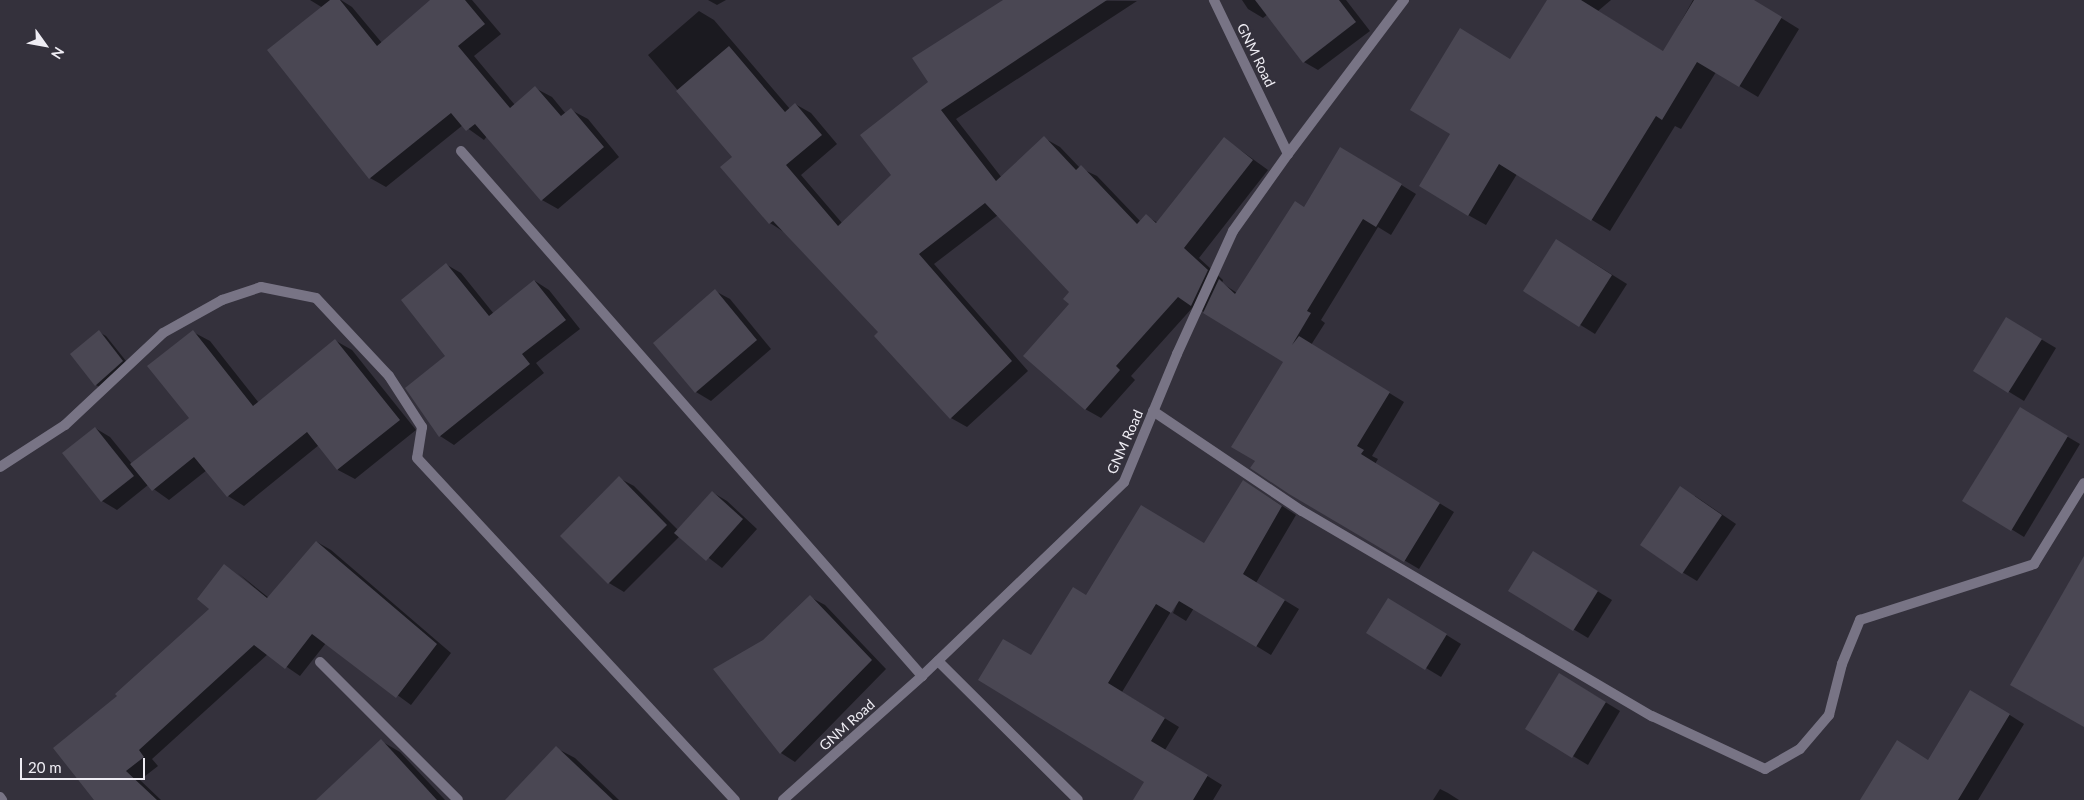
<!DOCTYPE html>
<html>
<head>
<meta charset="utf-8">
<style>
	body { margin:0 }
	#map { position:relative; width:2084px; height:800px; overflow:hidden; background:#34313c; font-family:Lato,sans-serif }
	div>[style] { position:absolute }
	.shadow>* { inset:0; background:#0007 }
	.building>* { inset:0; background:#4a4753 }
	.minor>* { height:10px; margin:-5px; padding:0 5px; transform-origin:5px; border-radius:5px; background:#787485 }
	.tertiary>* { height:10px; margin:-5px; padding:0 5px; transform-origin:5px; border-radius:5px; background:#787485 }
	span { translate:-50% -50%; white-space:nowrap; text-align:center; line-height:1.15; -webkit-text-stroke:4px #34313c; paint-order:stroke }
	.street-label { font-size:14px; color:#efedf4 }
	.north { position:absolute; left:20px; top:20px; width:50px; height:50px; -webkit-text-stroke:4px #34313c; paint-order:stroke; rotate:122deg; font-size:14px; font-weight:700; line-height:20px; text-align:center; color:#efedf4 }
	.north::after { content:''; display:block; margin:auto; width:18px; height:22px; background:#efedf4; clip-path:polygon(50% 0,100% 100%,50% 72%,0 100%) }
	.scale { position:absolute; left:20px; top:758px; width:125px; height:22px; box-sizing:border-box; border:2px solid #efedf4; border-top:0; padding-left:6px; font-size:15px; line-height:18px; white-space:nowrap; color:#efedf4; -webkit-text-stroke:4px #34313c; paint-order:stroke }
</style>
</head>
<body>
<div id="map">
	<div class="shadow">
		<div style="clip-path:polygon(310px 0,341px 0,352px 7px,382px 43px,431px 0,472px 0,501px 34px,474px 56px,515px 105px,535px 88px,552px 97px,566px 114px,571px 110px,588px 119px,619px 157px,558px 209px,542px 200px,487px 136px,484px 140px,463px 125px,386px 187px,370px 178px,323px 8px)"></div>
		<div style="clip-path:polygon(708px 0,726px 0,717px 5px)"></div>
		<div style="clip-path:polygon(1006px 0,1137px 1px,956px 119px,1002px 178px,1044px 138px,1060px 147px,1080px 168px,1097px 176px,1141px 222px,1146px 216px,1158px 223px,1225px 139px,1268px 170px,1199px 258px,1223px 280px,1222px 283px,1237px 293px,1305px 209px,1356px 157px,1416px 194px,1391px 235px,1378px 227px,1321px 320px,1325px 323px,1311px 345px,1404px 402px,1372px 456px,1378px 459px,1375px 464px,1454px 512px,1419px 569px,1290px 493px,1256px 461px,1285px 361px,1194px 306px,1131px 376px,1135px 380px,1101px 418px,1085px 409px,1071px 292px,998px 215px,934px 264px,1028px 371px,967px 427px,951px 418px,876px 336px,880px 332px,784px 232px,770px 223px,734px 157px,648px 55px,699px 11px,714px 20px,790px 109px,795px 104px,811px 113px,837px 144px,801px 175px,842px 223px,893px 175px,929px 83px)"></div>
		<div style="clip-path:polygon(1242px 0,1346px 0,1370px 31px,1318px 70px,1304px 62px,1268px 14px,1263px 18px,1248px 9px)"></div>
		<div style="clip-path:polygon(1549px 0,1611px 0,1598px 11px,1664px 52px,1693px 0,1752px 0,1799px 29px,1758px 97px,1716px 72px,1681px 129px,1675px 126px,1610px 231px,1517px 174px,1486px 225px,1468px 215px,1511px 60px)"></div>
		<div style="clip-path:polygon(1571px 249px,1627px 284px,1595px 334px,1524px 290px)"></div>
		<div style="clip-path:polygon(447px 265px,461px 273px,494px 314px,535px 281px,549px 290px,580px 329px,536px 363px,544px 373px,454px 445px,440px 436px,447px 356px)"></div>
		<div style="clip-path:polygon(715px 291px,730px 299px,771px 349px,711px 401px,696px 392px)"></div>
		<div style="clip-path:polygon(2007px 319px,2056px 348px,2024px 401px,1975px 371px)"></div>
		<div style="clip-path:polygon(99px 332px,106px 336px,130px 366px,103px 389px,96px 385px)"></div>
		<div style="clip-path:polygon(193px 332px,210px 341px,259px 403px,336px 341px,352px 350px,416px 430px,355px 479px,338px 470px,319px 445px,244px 506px,228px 496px,207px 470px,169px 500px,148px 485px,117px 510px,102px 501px,64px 453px,95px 428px,110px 437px,132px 464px,190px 418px)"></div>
		<div style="clip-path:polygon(2032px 416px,2080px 444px,2024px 537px,2011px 529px)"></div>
		<div style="clip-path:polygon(619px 478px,634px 486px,678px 530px,712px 492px,727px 501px,757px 529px,722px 568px,680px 536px,624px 592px,609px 583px,562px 536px)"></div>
		<div style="clip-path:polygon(1244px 481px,1296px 515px,1256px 583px,1299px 609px,1271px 655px,1194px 608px,1186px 621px,1173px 613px,1181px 595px,1122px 692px,1179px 727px,1165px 750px,1222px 785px,1213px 800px,1134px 800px,1146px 781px,1032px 657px,1087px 596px,1204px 544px)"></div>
		<div style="clip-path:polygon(1695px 496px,1736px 524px,1697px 581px,1682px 572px)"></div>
		<div style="clip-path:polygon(317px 542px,331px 550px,451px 653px,411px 705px,326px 643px,300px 676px,268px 654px,152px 759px,158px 766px,140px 780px,161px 800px,98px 800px,119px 696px,211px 609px,225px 566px,272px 603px,238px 573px,269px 598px)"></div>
		<div style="clip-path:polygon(1548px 561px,1612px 600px,1588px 638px,1573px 629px)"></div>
		<div style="clip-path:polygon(810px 597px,825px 605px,886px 669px,795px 762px,781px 753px,715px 670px,764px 641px)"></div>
		<div style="clip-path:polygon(1403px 608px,1461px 644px,1441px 677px,1426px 668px)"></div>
		<div style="clip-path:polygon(1574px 683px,1620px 711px,1588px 765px,1526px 728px)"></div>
		<div style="clip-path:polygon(1986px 700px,2024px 724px,1978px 800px,1864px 800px,1929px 761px)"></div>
		<div style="clip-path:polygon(381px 741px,400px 752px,445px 800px,344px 800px)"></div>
		<div style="clip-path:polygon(556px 748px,575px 758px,619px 800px,507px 800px)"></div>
		<div style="clip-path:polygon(1440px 789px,1448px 793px,1459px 800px,1433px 800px)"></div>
	</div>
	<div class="building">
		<div style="clip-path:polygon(330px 0,340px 0,377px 46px,430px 0,465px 0,485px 24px,458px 46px,510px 108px,535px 86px,561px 116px,571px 108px,604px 147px,541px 201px,475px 124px,466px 131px,451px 113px,369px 179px,267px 50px)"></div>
		<div style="clip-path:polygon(1003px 0,1107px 0,941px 110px,996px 181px,1044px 136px,1076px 170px,1081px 165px,1137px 224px,1146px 214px,1156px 223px,1224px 137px,1253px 160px,1184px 248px,1208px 270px,1191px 306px,1178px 297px,1116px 366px,1120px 370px,1085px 410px,1023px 356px,1069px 304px,1063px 299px,1069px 292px,985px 203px,919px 254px,1012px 361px,950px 419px,874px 336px,878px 332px,773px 221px,769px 224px,720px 167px,732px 157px,676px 91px,729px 46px,785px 112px,795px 103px,822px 135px,786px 165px,838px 226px,891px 175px,860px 135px,928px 82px,912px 58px)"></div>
		<div style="clip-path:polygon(1255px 0,1339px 0,1356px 22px,1303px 63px)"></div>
		<div style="clip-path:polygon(1547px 0,1581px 0,1663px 51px,1694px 0,1754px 0,1782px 17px,1739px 87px,1697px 62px,1662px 120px,1656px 116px,1591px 221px,1499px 164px,1468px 216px,1419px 186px,1450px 134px,1410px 110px,1460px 28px,1510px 59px)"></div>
		<div style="clip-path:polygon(1340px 147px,1402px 184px,1376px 227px,1363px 219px,1307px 311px,1311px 313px,1292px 345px,1299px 336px,1390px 392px,1357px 446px,1364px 450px,1361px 454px,1440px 503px,1404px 562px,1289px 494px,1250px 468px,1255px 461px,1231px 447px,1283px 362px,1203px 313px,1219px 279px,1235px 294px,1295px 201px,1304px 207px)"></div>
		<div style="clip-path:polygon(1556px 239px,1612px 275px,1579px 327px,1523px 291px)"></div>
		<div style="clip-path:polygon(446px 263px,489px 316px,534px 280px,566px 320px,522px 354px,530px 364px,439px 437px,405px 388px,445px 356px,401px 300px)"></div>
		<div style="clip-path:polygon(715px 289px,757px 340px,695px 393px,653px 343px)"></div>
		<div style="clip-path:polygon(2006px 317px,2042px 339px,2008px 393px,1973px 371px)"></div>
		<div style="clip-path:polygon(99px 330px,123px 361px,95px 386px,70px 354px)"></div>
		<div style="clip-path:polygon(193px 330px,253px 406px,335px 339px,400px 420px,337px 470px,307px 432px,227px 497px,194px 457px,152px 491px,130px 464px,189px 418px,147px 366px)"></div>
		<div style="clip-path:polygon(2020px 407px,2068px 436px,2011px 531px,1962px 501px)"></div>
		<div style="clip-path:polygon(95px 427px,134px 476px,101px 502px,62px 453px)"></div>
		<div style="clip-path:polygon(619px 476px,667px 525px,608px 584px,560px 536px)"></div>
		<div style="clip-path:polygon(1243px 480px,1282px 506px,1243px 574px,1285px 600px,1256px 647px,1179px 601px,1171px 613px,1156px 604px,1108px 683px,1165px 718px,1151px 741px,1208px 775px,1193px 800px,1133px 800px,1144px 782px,978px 680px,1003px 639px,1031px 655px,1073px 587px,1086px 595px,1141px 505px,1204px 543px)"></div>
		<div style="clip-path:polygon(1680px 486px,1722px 515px,1682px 574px,1640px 545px)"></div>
		<div style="clip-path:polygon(712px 491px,743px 519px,706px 561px,674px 533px)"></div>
		<div style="clip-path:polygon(316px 541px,437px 644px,396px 698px,312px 634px,285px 669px,254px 645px,139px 750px,144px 757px,126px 771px,157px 800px,94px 800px,53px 748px,117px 696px,115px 694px,209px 609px,197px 599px,224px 564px,267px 598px)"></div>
		<div style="clip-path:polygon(1533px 551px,1598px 591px,1573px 631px,1508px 591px)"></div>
		<div style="clip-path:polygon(2084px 556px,2084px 727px,2010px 685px)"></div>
		<div style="clip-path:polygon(810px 595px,872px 660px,780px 754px,713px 669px,763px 640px)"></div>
		<div style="clip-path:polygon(1388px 598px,1447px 634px,1425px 670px,1366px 633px)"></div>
		<div style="clip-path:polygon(1559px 673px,1606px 702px,1572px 758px,1525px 729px)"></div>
		<div style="clip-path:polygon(1970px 690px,2010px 714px,1958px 800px,1860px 800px,1897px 740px,1928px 760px)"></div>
		<div style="clip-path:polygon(381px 739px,437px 800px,316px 800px)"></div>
		<div style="clip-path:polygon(556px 746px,613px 800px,505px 800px)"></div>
	</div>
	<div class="minor">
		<div style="left:461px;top:151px;width:699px;rotate:48.71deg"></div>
		<div style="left:1288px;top:154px;width:193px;rotate:-53deg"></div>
		<div style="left:1153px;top:411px;width:179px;rotate:33.9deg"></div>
		<div style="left:1302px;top:511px;width:406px;rotate:30.4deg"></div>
		<div style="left:1652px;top:716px;width:125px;rotate:25.1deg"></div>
		<div style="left:1765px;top:769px;width:40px;rotate:-29.7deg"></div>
		<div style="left:1800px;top:749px;width:45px;rotate:-49.5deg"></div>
		<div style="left:1829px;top:715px;width:53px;rotate:-75.7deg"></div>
		<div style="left:1842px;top:664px;width:48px;rotate:-67.8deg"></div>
		<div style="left:1860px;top:620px;width:183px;rotate:-17.8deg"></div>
		<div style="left:2034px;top:564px;width:95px;rotate:-58.3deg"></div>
		<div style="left:0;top:467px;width:77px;rotate:-32.9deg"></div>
		<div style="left:65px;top:425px;width:134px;rotate:-43.2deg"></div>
		<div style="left:163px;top:333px;width:68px;rotate:-29.2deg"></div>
		<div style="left:222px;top:300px;width:41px;rotate:-18.4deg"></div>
		<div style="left:261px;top:287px;width:56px;rotate:11.3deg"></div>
		<div style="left:316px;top:298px;width:107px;rotate:46.9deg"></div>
		<div style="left:389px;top:376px;width:61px;rotate:57.1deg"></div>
		<div style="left:422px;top:427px;width:31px;rotate:99deg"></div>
		<div style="left:417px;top:458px;width:467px;rotate:47.1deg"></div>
		<div style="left:938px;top:661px;width:197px;rotate:44.8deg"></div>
		<div style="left:320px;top:662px;width:195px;rotate:45deg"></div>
		<div style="left:0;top:797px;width:4px;rotate:56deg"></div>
	</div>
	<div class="tertiary">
		<div style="left:783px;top:800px;width:186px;rotate:-41.7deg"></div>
		<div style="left:922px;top:676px;width:280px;rotate:-43.8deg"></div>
		<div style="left:1124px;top:482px;width:139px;rotate:-67.5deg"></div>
		<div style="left:1177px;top:354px;width:135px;rotate:-65.5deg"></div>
		<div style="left:1233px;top:231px;width:95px;rotate:-54.5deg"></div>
		<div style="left:1288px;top:154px;width:171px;rotate:-115.7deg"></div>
	</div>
	<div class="street-label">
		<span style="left:1256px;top:55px;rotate:64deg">GNM Road</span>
		<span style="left:1125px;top:442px;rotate:-66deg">GNM Road</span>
		<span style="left:847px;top:725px;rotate:-42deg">GNM Road</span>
	</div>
	<div class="north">N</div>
	<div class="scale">20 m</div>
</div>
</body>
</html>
